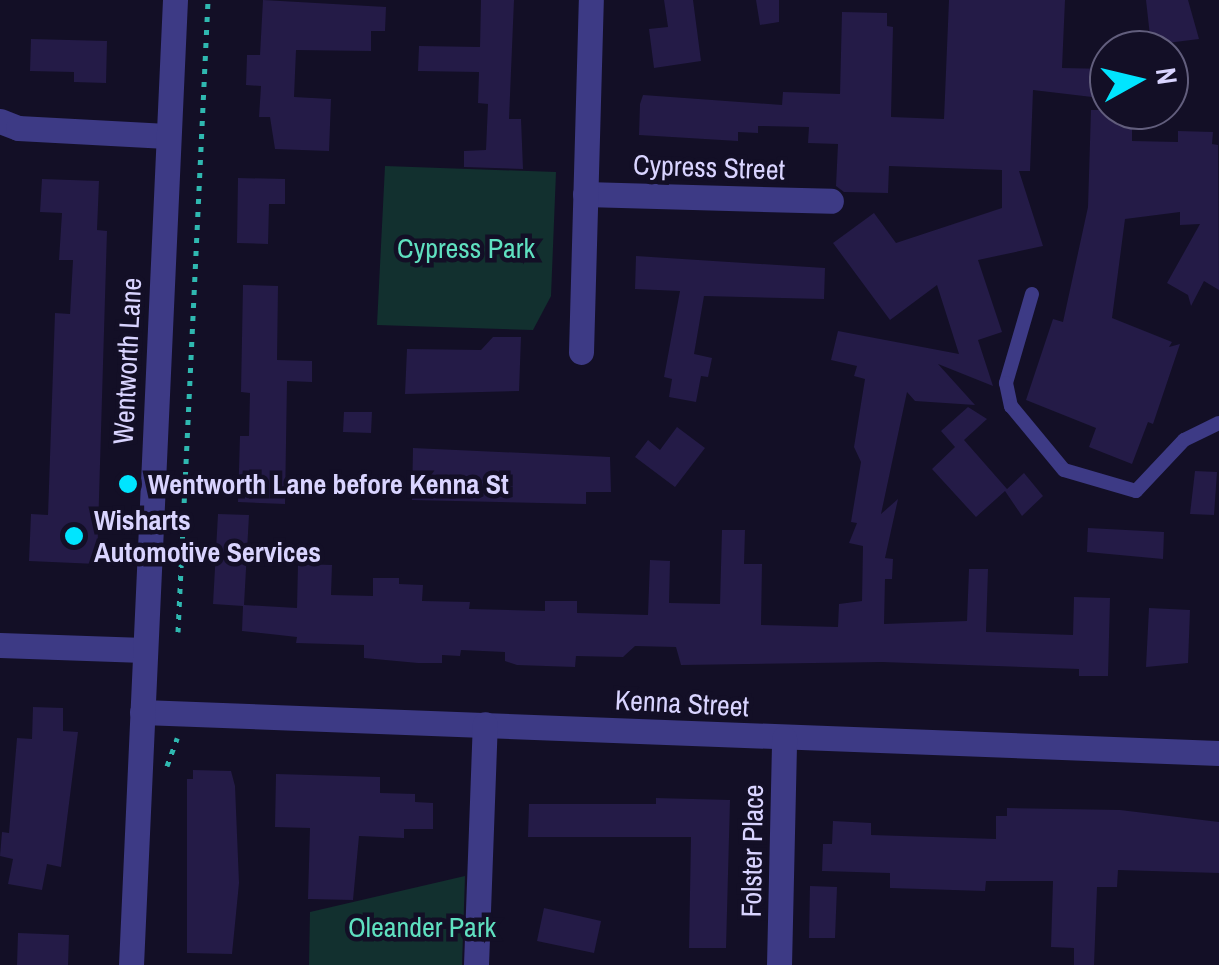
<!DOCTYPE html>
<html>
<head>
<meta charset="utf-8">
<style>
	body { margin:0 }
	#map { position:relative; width:1219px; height:965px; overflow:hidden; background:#130f26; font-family:"Archivo Narrow",sans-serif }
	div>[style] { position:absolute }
	.green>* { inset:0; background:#12302f }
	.building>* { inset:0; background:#241b47 }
	.path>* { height:5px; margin-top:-2.5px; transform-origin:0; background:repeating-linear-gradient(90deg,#2fb8b0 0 5px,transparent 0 13px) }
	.lane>* { height:14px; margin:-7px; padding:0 7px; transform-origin:7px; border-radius:7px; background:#3d3a85 }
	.street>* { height:25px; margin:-12.5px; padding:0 12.5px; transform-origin:12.5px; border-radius:12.5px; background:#3d3a85 }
	.dots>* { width:28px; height:28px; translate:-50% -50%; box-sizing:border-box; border:5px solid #130f26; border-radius:50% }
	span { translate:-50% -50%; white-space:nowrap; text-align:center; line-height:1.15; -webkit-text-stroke:9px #130f26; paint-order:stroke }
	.street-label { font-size:28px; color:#d9d4ff }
	.park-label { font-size:28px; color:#5fe0c0 }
	.poi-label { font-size:28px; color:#d9d4ff; font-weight:700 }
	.left { translate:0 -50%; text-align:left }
	.north { position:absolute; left:1089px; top:30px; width:100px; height:100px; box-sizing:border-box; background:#130f26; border:2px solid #625e7d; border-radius:50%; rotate:82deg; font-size:28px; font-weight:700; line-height:40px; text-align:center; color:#d9d4ff }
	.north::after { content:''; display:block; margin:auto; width:35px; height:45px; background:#00e5ff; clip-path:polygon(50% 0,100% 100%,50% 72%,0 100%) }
</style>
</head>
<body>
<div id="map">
	<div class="green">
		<div style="clip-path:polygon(385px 166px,556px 172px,551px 296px,533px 330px,377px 325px)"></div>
		<div style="clip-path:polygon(465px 876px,462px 965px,309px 965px,310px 912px)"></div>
	</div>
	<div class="building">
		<div style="clip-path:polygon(263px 0,386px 7px,385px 31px,371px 31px,371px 51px,296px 50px,294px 97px,331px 99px,329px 151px,275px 149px,270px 117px,259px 117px,261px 86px,246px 85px,247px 55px,260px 55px)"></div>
		<div style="clip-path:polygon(481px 0,514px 0,509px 119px,521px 119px,523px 169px,464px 167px,464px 151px,486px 150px,488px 104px,478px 103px,479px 72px,418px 71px,419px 46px,480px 47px)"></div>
		<div style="clip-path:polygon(664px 0,693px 0,701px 61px,654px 68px,649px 29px,668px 27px)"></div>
		<div style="clip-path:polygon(756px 0,779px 0,779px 22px,760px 25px)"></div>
		<div style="clip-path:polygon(949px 0,1065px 0,1062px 68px,1109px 69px,1109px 99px,1033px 90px,1030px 171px,1019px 171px,1043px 246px,978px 260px,1002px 332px,978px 340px,993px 386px,938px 364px,975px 405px,915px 401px,907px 392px,881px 514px,898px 499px,885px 558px,893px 559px,892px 579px,885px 579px,884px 624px,967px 621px,969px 569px,988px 569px,986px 632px,1073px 635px,1074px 597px,1110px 598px,1108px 676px,1079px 676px,1079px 669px,882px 662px,681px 665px,676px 647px,635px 646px,623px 657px,576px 656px,575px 667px,517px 665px,505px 661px,505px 652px,461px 650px,460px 656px,442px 655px,442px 663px,418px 663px,364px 658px,364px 645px,296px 643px,297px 637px,242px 631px,243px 606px,213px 604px,218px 514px,249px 515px,244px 605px,297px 608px,298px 564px,332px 565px,331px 595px,373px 596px,373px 578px,399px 578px,399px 584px,423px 585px,422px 601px,470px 602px,469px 609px,545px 611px,545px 601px,577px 601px,577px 613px,648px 615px,650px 560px,670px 561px,669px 603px,720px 604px,722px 530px,745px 530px,744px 564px,762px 564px,761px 625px,838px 627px,839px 604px,862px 601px,863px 546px,849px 543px,857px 523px,851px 522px,861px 462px,854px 447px,865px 379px,854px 376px,857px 366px,831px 360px,838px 331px,959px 354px,937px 285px,890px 320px,833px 243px,874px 213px,896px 243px,1002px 208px,1002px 170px,889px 166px,888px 193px,844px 192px,836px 186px,838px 144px,808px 143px,809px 127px,758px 126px,758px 133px,738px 132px,738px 141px,639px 135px,640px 104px,643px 95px,782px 105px,783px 92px,840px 94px,842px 12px,887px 13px,887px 26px,893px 27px,891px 117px,944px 119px)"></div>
		<div style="clip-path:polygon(1146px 0,1188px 0,1199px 39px,1151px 45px)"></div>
		<div style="clip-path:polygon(31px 39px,107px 41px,106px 83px,74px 82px,74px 72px,30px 71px)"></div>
		<div style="clip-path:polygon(1091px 110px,1132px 110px,1132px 141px,1178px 142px,1178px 131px,1213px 132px,1212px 144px,1218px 145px,1219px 290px,1204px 281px,1191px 306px,1188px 295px,1167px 283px,1200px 224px,1180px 225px,1180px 212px,1125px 219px,1112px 318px,1172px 342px,1169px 347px,1180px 344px,1153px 424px,1148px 422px,1132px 464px,1089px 447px,1096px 428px,1026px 400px,1053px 319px,1063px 322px,1088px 207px)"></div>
		<div style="clip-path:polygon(238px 178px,285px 179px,285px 204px,269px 204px,268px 244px,237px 243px)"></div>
		<div style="clip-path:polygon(42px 179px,99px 181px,97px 230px,107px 231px,97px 564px,29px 561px,31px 514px,48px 515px,55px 313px,70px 314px,73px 260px,59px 260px,62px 213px,40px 212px)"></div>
		<div style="clip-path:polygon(636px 256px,825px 268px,824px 299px,704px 296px,694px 354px,712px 358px,708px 377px,701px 376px,696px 402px,669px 397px,672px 379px,664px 377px,680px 291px,635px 289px)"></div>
		<div style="clip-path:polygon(243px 285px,278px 286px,277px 360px,312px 361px,312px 382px,287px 381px,285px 504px,238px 502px,240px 436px,249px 436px,250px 393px,241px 392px)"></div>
		<div style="clip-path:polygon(493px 337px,521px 337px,519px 391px,405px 394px,407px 349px,481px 350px)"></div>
		<div style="clip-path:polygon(968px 407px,987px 419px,964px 440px,1007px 489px,1024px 473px,1043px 496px,1022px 516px,1005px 491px,976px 517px,932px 469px,955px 447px,941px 431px)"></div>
		<div style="clip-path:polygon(344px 412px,372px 412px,371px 433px,343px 432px)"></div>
		<div style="clip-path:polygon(677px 427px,705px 448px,675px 487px,635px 457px,648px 440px,660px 450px)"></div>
		<div style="clip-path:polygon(413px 448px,610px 457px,611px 492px,586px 492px,586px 504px,412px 500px)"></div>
		<div style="clip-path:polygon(1195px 471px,1217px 472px,1214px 515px,1190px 514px)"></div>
		<div style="clip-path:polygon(1088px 528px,1164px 532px,1163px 559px,1087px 552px)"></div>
		<div style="clip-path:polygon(1149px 608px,1190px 610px,1188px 663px,1146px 667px)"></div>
		<div style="clip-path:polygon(33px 707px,63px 708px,63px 731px,78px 732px,61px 867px,47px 864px,42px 890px,8px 884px,13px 859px,0 856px,2px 832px,9px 833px,17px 738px,32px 739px)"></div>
		<div style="clip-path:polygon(193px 770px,231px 771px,235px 786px,239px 883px,232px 954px,187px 953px,187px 779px,193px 779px)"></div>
		<div style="clip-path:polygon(276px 774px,380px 777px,380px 793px,415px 794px,415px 802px,433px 803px,433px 829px,404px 829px,404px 838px,359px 836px,353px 900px,308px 899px,310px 828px,275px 827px)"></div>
		<div style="clip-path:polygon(656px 798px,730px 800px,726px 948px,689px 948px,691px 837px,528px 837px,529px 804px,656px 804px)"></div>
		<div style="clip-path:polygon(1007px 808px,1120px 810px,1219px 822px,1219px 873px,1118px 870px,1117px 887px,1097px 887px,1094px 965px,1074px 965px,1074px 948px,1051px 947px,1053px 881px,986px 881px,985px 891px,890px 888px,890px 873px,822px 871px,823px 844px,832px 844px,833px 821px,871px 823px,871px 835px,996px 839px,996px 816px,1007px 816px)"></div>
		<div style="clip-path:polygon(810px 886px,837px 887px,835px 938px,809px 938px)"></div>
		<div style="clip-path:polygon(544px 908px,601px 921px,594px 953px,537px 941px)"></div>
		<div style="clip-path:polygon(18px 933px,69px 935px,68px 965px,17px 965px)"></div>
	</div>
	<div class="path">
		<div style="left:178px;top:632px;width:633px;rotate:-87.28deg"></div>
		<div style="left:167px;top:766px;width:30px;rotate:-70deg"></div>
	</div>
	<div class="lane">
		<div style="left:1032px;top:294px;width:93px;rotate:106.3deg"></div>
		<div style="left:1006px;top:383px;width:24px;rotate:78deg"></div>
		<div style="left:1011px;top:406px;width:83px;rotate:50.4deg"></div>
		<div style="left:1064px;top:470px;width:75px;rotate:16.3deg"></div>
		<div style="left:1136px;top:491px;width:70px;rotate:-46.7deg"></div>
		<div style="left:1184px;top:440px;width:39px;rotate:-26deg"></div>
	</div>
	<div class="street">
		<div style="left:0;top:121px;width:19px;rotate:21deg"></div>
		<div style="left:18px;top:128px;width:149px;rotate:3.1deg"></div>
		<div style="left:585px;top:194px;width:246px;rotate:1.6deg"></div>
		<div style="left:581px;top:352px;width:352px;rotate:-88.4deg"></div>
		<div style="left:0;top:645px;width:144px;rotate:2deg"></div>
		<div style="left:142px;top:712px;width:1078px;rotate:2.18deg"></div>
		<div style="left:131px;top:965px;width:966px;rotate:-87.39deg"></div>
		<div style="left:476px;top:965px;width:241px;rotate:-87.9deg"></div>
		<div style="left:779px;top:965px;width:227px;rotate:-88.7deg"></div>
	</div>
	<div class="dots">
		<div style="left:128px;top:484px;background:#00e5ff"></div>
		<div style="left:74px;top:536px;background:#00e5ff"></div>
	</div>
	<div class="street-label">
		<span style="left:709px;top:167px;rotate:2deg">Cypress Street</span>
		<span style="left:127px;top:361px;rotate:-87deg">Wentworth Lane</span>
		<span style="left:682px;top:703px;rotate:3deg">Kenna Street</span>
		<span style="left:752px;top:851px;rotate:-89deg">Folster Place</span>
	</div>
	<div class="park-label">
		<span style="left:466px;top:248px">Cypress Park</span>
		<span style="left:422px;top:927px">Oleander Park</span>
	</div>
	<div class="poi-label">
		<span class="left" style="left:148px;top:484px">Wentworth Lane before Kenna St</span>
		<span class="left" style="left:94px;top:536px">Wisharts<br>Automotive Services</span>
	</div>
	<div class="north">N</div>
</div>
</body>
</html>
